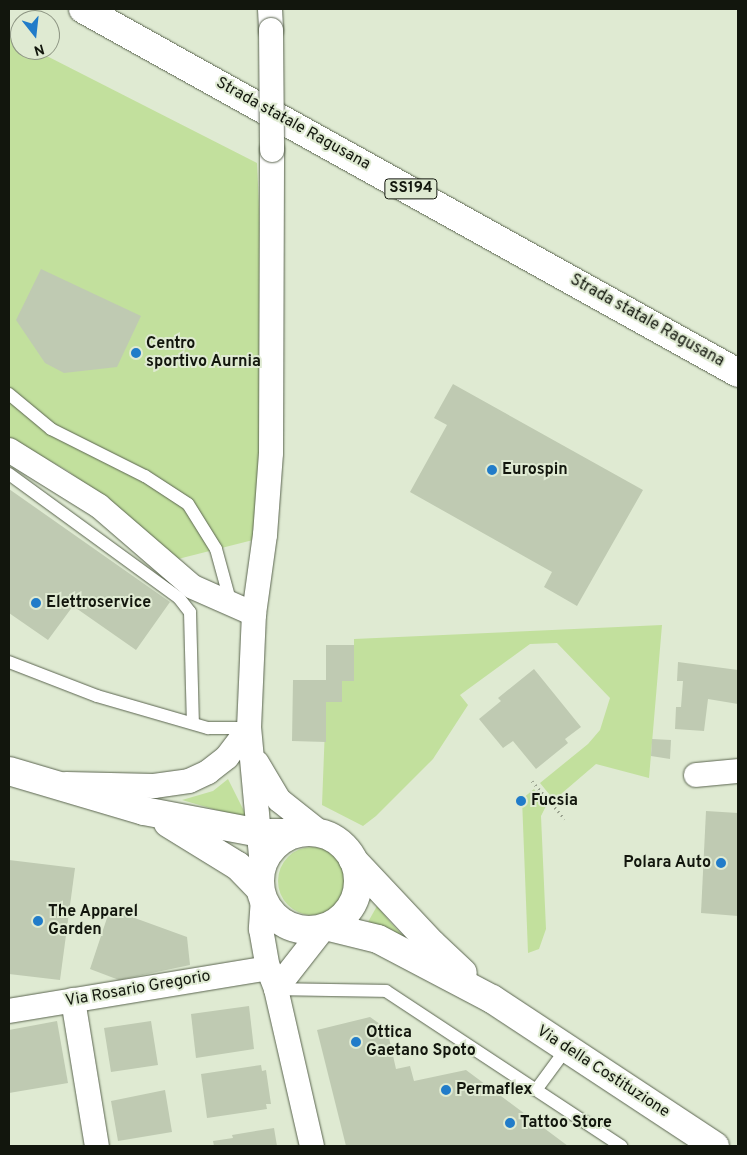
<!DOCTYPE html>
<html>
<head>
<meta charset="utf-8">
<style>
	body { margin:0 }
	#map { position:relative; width:747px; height:1155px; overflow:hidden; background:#dfead2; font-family:Overpass,sans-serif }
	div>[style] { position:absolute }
	.green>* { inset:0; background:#c2e09d }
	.round { border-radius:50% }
	.building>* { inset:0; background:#bfcab2 }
	.path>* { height:3px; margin-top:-1.5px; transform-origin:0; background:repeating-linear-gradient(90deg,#9ba390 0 1px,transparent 0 5px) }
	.roads { filter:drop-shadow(0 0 1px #5b6550) drop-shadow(0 0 1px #5b6550) }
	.lane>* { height:12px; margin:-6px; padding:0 6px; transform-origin:6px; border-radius:6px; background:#fff }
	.street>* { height:24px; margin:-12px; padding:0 12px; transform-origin:12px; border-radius:12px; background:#fff }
	.secondary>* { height:28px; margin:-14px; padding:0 14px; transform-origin:14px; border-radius:14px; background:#fff }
	.secondary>.ring { margin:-14px; padding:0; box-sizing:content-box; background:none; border:28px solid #fff; border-radius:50% }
	.primary>* { height:28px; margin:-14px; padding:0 14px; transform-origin:14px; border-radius:14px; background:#fff }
	.bridges { filter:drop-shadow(0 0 1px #5b6550) drop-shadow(0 0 1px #5b6550) }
	.street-bridge>* { height:24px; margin:-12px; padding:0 12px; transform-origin:12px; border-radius:12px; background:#fff }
	.dots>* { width:14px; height:14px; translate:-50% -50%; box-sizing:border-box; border:2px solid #dfead2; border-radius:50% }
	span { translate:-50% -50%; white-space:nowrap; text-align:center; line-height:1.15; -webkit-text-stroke:4px #dfead2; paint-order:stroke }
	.shield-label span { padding:1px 4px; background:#dfead2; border:1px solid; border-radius:4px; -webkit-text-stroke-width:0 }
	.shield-label { font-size:15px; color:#12160d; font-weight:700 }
	.street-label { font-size:16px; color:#12160d }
	.poi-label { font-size:16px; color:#12160d; font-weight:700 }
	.left { translate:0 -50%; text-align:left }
	.right { translate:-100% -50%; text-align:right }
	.frame { position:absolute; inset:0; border:10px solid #12160d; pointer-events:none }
	.north { position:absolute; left:10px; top:10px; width:50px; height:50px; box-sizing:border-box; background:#dfead2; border:1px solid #8d9583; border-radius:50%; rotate:164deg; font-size:14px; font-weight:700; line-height:20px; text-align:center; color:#12160d }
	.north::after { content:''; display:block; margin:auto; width:18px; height:22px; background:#217cc9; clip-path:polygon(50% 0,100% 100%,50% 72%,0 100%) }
</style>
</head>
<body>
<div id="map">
	<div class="green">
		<div style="clip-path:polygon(9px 37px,20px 43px,20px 50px,35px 50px,257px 163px,263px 295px,263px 411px,253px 540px,178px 559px,68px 471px,9px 438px)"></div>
		<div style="clip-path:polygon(662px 625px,649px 778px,596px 764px,554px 800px,540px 783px,588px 744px,600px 730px,610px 698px,557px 643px,530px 644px,460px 695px,468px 705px,433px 759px,376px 816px,363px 826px,322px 805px,326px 702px,342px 702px,342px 681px,354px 680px,354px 639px)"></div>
		<div style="clip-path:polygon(228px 779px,248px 819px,182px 800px,213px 791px)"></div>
		<div style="clip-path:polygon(534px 789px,546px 806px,541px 816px,546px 929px,539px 949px,528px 953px,522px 799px)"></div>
		<div class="round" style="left:278px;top:847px;width:68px;height:68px"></div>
		<div style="clip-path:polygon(377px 906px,391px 923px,408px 941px,368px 922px)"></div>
	</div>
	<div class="building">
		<div style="clip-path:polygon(41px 269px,141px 316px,117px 367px,64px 373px,45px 363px,16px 320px)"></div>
		<div style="clip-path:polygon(453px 384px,643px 490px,577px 606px,544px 587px,552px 572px,410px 492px,447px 425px,434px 418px)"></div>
		<div style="clip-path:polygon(9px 489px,170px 602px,136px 650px,73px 606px,48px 640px,9px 613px)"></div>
		<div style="clip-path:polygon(326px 645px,354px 645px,354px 681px,342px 681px,342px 702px,326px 702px,326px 742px,292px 741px,293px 680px,326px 680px)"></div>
		<div style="clip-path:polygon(678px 662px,738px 670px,738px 704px,708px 699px,704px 731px,675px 729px,676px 707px,681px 707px,683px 681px,677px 681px)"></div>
		<div style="clip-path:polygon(534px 669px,581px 727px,565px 739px,568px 743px,536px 769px,513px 741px,503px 748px,479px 719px,501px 701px,498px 698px)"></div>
		<div style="clip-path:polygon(652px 739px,671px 740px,670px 759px,651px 756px)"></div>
		<div style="clip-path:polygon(706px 811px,738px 813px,738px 916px,701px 913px)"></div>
		<div style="clip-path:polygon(9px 860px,75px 868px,60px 980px,9px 974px)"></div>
		<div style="clip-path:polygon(110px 909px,187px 937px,190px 965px,119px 980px,90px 969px)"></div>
		<div style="clip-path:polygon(249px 1006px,254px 1049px,196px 1058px,191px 1014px)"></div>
		<div style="clip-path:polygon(370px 1017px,387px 1029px,396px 1069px,410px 1066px,414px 1081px,466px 1070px,568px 1146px,346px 1146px,317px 1030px)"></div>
		<div style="clip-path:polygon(57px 1021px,68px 1083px,9px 1093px,9px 1030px)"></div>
		<div style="clip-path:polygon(151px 1021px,158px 1065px,111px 1072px,104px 1028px)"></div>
		<div style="clip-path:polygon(261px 1065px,262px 1071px,266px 1070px,271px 1104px,266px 1104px,267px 1109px,207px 1118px,201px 1074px)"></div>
		<div style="clip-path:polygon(165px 1090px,172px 1132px,118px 1141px,111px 1101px)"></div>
		<div style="clip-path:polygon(274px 1128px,277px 1146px,214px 1146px,213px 1141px,233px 1138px,232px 1135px)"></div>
	</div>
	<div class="path">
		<div style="left:532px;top:781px;width:50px;rotate:49deg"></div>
	</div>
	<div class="roads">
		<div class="lane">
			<div style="left:9px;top:394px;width:55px;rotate:39.8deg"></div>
			<div style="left:51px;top:429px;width:105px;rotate:26.6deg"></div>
			<div style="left:145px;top:476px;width:51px;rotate:33.1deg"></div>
			<div style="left:188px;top:504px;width:53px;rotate:58.1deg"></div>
			<div style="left:216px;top:549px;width:57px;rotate:74.7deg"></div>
			<div style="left:9px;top:474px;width:210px;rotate:36.1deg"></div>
			<div style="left:179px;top:598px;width:18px;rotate:52deg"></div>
			<div style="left:190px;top:612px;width:111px;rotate:88.5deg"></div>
			<div style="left:9px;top:662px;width:94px;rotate:21.1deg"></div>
			<div style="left:97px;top:696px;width:116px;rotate:16.1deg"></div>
			<div style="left:208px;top:728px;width:41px"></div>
			<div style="left:276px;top:989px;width:110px;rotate:1deg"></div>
			<div style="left:386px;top:991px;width:282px;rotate:33.4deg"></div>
			<div style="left:536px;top:1090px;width:52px;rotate:-53.6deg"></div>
		</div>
		<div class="street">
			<div style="left:270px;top:9px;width:21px;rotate:87deg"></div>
			<div style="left:9px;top:450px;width:106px;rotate:31.9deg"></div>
			<div style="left:99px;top:506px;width:124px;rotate:40.8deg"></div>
			<div style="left:193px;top:587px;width:67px;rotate:23.9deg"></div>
			<div style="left:257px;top:763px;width:43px;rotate:59.3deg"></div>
			<div style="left:279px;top:800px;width:55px;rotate:38.3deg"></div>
			<div style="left:696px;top:775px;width:42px;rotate:-5.4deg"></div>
			<div style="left:66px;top:784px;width:88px;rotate:1.3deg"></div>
			<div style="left:154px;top:786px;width:35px;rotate:-8deg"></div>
			<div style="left:189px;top:781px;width:21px;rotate:-25deg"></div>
			<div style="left:208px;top:772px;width:24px;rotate:-38deg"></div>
			<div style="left:227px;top:757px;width:36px;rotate:-53deg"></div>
			<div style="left:262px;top:867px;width:140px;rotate:-95.3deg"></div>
			<div style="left:249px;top:728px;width:114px;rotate:-87.5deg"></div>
			<div style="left:254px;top:614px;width:80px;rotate:-82.1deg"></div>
			<div style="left:265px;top:535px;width:82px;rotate:-85.8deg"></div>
			<div style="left:271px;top:453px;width:303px;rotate:-89.8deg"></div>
			<div style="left:263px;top:898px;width:31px;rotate:94deg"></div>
			<div style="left:261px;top:929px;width:40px;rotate:80deg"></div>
			<div style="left:268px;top:968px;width:22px;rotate:69deg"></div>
			<div style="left:276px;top:989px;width:161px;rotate:77.1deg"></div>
			<div style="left:276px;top:989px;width:76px;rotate:-51.9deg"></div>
			<div style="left:73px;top:1000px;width:148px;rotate:80.7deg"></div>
			<div style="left:9px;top:1011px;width:263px;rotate:-9.4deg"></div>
		</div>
		<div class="secondary">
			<div style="left:9px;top:771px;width:141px;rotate:16.5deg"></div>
			<div style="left:144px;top:811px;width:118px;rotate:10.7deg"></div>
			<div style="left:260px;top:833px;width:37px"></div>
			<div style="left:168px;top:823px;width:82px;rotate:31.6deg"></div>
			<div style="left:238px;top:866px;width:32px;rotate:46deg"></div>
			<div class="ring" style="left:260px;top:832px;width:70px;height:70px"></div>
			<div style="left:353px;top:860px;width:115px;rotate:46.8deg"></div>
			<div style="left:432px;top:944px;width:42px;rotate:43.1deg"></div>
			<div style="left:329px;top:927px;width:50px;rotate:13.8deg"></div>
			<div style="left:378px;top:939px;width:129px;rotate:27.8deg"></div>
			<div style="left:492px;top:999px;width:267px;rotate:33.4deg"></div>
		</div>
		<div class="primary">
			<div style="left:83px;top:9px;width:749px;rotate:29.06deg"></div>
		</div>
	</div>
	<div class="bridges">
		<div class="street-bridge">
			<div style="left:271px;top:30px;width:120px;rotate:89.5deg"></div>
		</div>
	</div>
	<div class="dots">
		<div style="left:136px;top:353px;background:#217cc9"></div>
		<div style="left:492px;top:470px;background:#217cc9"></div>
		<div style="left:36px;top:603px;background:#217cc9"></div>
		<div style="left:521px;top:801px;background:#217cc9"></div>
		<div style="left:721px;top:863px;background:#217cc9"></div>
		<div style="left:38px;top:921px;background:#217cc9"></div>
		<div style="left:356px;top:1042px;background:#217cc9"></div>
		<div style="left:446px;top:1090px;background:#217cc9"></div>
		<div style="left:510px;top:1123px;background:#217cc9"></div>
	</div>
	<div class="shield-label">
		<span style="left:411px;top:189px">SS194</span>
	</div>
	<div class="street-label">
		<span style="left:293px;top:124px;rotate:29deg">Strada statale Ragusana</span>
		<span style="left:647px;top:321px;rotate:29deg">Strada statale Ragusana</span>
		<span style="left:138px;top:989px;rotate:-10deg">Via Rosario Gregorio</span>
		<span style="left:603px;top:1072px;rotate:33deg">Via della Costituzione</span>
	</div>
	<div class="poi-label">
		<span class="left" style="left:146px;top:353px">Centro<br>sportivo Aurnia</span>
		<span class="left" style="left:502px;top:470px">Eurospin</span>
		<span class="left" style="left:46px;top:603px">Elettroservice</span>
		<span class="left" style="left:531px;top:801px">Fucsia</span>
		<span class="right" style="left:711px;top:863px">Polara Auto</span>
		<span class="left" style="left:48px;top:921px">The Apparel<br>Garden</span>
		<span class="left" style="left:366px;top:1042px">Ottica<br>Gaetano Spoto</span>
		<span class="left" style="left:456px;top:1090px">Permaflex</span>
		<span class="left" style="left:520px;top:1123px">Tattoo Store</span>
	</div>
	<div class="frame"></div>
	<div class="north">N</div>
</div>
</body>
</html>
